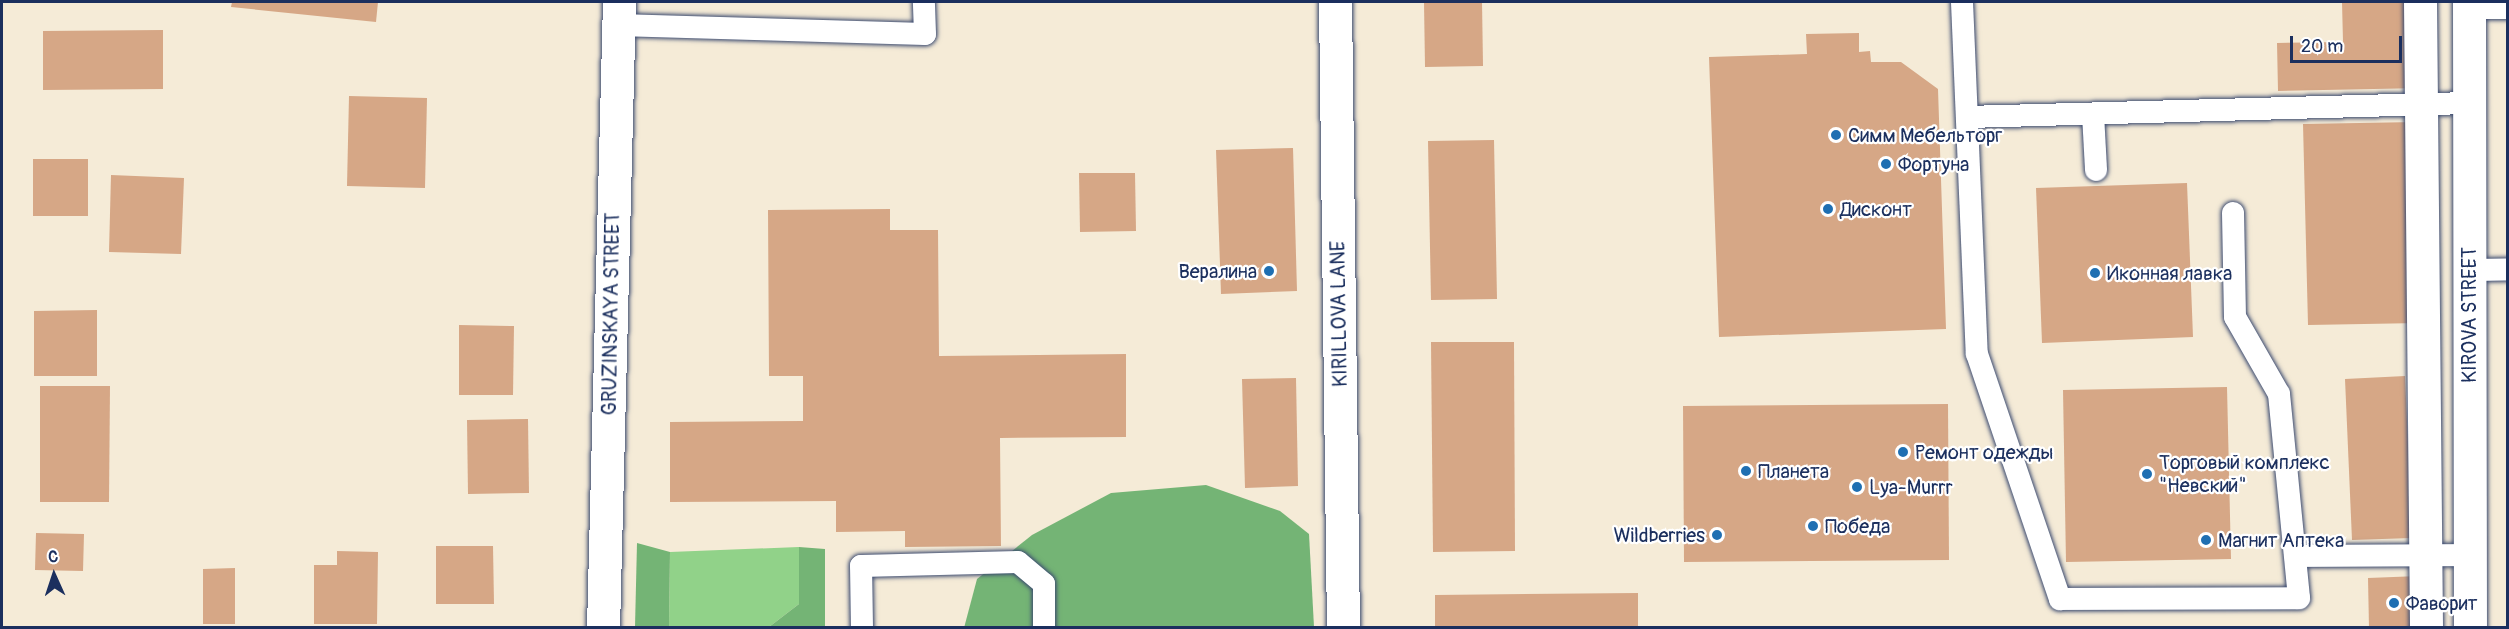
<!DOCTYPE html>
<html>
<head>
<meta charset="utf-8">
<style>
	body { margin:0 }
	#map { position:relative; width:2509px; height:629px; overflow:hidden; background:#f5ebd7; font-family:Pangolin,sans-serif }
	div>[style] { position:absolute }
	.green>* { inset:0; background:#91d289 }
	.forest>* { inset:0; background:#74b475 }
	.building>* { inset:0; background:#d6a786 }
	.roads { filter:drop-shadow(0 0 2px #3c4b70) drop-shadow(0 0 2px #3c4b70) }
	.lane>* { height:22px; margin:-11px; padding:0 11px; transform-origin:11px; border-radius:11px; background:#fff }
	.street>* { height:33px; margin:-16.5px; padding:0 16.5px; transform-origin:16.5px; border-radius:16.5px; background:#fff }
	.dots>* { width:16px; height:16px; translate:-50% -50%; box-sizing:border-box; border:3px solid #fff; border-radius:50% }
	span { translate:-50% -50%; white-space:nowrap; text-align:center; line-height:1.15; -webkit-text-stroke:4.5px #fff; paint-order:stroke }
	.poi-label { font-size:20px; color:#1b2f5e }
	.left { translate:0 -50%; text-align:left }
	.right { translate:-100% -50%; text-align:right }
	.street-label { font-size:20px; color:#1b2f5e }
	.frame { position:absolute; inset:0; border:3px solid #1b2f5e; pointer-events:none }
	.north { position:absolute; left:24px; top:545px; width:60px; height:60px; -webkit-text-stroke:4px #fff; paint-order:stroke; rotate:357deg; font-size:16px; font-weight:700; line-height:24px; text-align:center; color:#1b2f5e }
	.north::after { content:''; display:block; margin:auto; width:21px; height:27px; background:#1b2f5e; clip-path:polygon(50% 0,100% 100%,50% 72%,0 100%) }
	.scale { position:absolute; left:2290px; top:36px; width:112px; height:27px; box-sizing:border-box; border:3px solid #1b2f5e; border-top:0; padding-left:8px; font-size:18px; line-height:21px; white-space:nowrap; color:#1b2f5e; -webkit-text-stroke:4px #fff; paint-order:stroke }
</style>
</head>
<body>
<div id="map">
	<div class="green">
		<div style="clip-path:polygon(799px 547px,799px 604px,769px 627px,669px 628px,670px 552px)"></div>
	</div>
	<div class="forest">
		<div style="clip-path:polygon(1206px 485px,1280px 511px,1309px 534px,1314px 627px,964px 628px,977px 579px,1032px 535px,1111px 493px)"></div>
		<div style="clip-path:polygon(637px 543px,670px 552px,669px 627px,635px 627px)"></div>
		<div style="clip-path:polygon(799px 547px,825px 549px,825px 627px,769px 627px,799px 604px)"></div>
	</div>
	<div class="building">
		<div style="clip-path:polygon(232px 2px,378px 2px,376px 22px,231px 7px)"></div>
		<div style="clip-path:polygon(1424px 2px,1482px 2px,1483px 66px,1425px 67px)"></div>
		<div style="clip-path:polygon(2342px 2px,2421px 2px,2423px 88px,2278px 91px,2277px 43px,2343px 42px)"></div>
		<div style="clip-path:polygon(163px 30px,163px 89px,43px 90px,43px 31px)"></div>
		<div style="clip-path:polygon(1859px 33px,1859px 52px,1870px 51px,1871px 62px,1901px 62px,1938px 89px,1946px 329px,1719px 337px,1709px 57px,1807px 54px,1806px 34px)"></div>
		<div style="clip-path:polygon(349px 96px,427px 98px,425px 188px,347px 186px)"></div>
		<div style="clip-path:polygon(2416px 122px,2420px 323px,2308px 325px,2303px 124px)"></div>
		<div style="clip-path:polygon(1494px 140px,1497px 299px,1431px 300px,1428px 141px)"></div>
		<div style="clip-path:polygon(1293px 148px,1297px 291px,1221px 294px,1216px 150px)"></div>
		<div style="clip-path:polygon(33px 159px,88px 159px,88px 216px,33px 216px)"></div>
		<div style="clip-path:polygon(1079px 173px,1135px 173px,1136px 231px,1080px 232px)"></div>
		<div style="clip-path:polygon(111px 175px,184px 178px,181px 254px,109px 252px)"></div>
		<div style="clip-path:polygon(2187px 183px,2193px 337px,2042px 343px,2036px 188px)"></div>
		<div style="clip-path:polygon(890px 209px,890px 230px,938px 230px,939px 356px,1126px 354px,1126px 437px,1000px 438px,1001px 546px,905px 547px,905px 531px,836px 532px,836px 501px,670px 502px,670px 422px,803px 421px,803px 376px,769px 376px,768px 210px)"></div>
		<div style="clip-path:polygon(97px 310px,97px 376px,34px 376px,34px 311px)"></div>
		<div style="clip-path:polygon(459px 325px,514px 326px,513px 395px,459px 395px)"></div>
		<div style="clip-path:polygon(1431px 342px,1514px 342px,1515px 551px,1433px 552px)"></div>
		<div style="clip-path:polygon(2405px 376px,2412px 538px,2352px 540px,2345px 379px)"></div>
		<div style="clip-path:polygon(1296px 378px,1298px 486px,1245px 488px,1242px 379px)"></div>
		<div style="clip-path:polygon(40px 386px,110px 386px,109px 502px,40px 502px)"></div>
		<div style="clip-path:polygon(2227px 387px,2231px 559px,2066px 562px,2063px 390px)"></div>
		<div style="clip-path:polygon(1948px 404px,1949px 560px,1684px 562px,1683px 406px)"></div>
		<div style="clip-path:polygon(528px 419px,529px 493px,468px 494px,467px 420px)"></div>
		<div style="clip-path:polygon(36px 533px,84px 534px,83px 571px,35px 570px)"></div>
		<div style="clip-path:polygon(436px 546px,493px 546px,494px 604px,436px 604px)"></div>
		<div style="clip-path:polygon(337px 551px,378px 552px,377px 624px,314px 624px,314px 565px,337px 565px)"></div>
		<div style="clip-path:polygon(235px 568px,235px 624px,203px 624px,203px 569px)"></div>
		<div style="clip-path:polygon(2419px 576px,2421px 628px,2369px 628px,2368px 578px)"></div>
		<div style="clip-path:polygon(1638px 593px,1638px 628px,1435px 628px,1435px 595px)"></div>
	</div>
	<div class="roads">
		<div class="lane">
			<div style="left:1962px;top:2px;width:352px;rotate:87.6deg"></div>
			<div style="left:1977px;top:354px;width:259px;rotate:71.3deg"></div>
			<div style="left:2060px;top:599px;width:239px;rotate:-0.2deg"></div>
			<div style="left:2299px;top:598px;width:205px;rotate:-95.6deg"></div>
			<div style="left:2279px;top:394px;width:89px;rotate:-119.7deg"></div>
			<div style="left:2235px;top:317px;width:104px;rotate:-91.1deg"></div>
			<div style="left:2469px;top:8px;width:39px"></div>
			<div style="left:618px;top:25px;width:307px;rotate:1.7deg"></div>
			<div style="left:925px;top:34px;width:32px;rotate:-92deg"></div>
			<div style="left:2093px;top:114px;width:56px;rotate:86.9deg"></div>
			<div style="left:1967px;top:117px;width:502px;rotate:-1.6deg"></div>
			<div style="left:2469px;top:270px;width:39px;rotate:-1deg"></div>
			<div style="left:2298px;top:556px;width:173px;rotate:-0.3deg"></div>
			<div style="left:862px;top:628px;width:62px;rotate:-90.9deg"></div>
			<div style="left:861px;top:566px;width:157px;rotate:-1.5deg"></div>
			<div style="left:1018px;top:562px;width:34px;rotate:40deg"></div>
			<div style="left:1044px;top:584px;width:44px;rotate:90deg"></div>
		</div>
		<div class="street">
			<div style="left:1335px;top:2px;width:626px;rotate:89.27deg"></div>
			<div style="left:2420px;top:2px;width:626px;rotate:89.45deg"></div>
			<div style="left:2469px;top:2px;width:626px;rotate:89.91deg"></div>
			<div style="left:603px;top:628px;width:626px;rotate:-88.54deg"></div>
		</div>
	</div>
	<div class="dots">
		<div style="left:1836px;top:135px;background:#1f6fb2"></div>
		<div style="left:1886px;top:164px;background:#1f6fb2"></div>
		<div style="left:1828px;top:209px;background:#1f6fb2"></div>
		<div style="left:1269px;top:271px;background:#1f6fb2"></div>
		<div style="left:2095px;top:273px;background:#1f6fb2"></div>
		<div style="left:1903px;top:452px;background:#1f6fb2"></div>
		<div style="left:1746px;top:471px;background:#1f6fb2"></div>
		<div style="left:2147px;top:474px;background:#1f6fb2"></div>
		<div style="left:1857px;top:487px;background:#1f6fb2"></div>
		<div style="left:1813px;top:526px;background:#1f6fb2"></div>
		<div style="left:1717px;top:535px;background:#1f6fb2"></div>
		<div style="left:2206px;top:540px;background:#1f6fb2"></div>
		<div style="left:2394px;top:603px;background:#1f6fb2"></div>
	</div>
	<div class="poi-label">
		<span class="left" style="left:1848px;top:135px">Симм Мебельторг</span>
		<span class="left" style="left:1898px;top:164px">Фортуна</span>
		<span class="left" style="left:1840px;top:209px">Дисконт</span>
		<span class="right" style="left:1257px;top:271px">Вералина</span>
		<span class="left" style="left:2107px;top:273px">Иконная лавка</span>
		<span class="left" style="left:1915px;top:452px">Ремонт одежды</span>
		<span class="left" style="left:2159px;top:474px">Торговый комплекс<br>"Невский"</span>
		<span class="left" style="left:1758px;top:471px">Планета</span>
		<span class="left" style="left:1869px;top:487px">Lya-Murrr</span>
		<span class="left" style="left:1825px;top:526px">Победа</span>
		<span class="right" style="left:1705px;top:535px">Wildberries</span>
		<span class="left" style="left:2218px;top:540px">Магнит Аптека</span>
		<span class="left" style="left:2406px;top:603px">Фаворит</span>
	</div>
	<div class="street-label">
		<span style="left:611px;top:314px;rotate:-89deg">GRUZINSKAYA STREET</span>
		<span style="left:1339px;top:314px;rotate:-91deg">KIRILLOVA LANE</span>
		<span style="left:2469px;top:315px;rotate:-90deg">KIROVA STREET</span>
	</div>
	<div class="frame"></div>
	<div class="north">С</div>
	<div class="scale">20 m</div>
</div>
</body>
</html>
